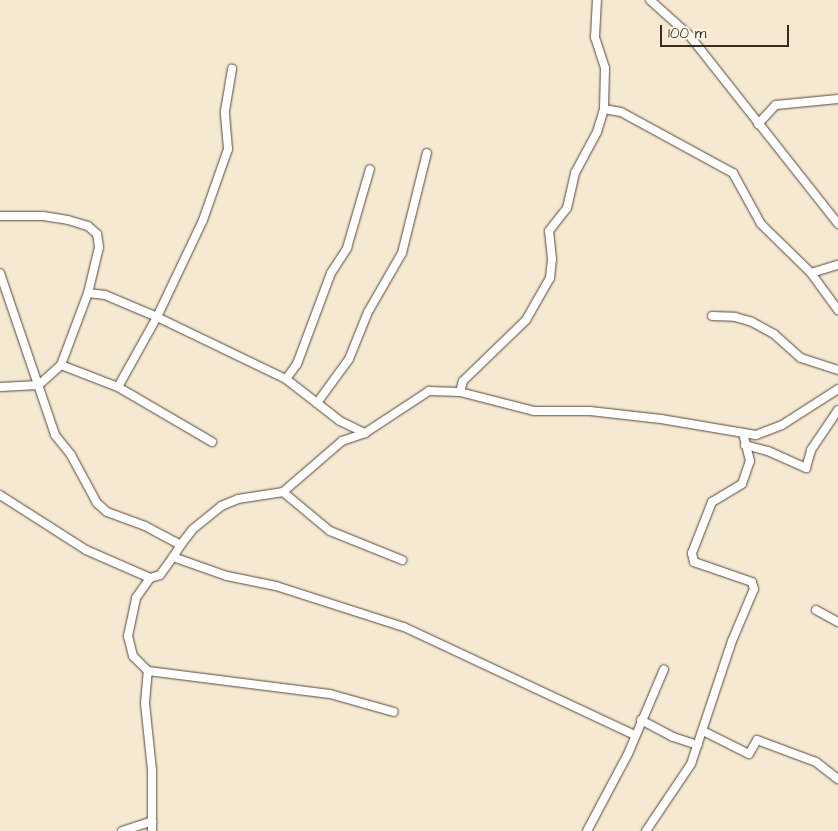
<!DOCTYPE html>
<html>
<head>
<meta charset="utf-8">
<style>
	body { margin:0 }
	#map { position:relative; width:838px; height:831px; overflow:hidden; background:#f5ead1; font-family:"Architects Daughter",sans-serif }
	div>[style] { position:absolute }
	.roads { filter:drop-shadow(0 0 1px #574739) drop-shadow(0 0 1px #574739) }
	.street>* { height:8px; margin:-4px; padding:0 4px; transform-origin:4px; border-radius:4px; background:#fff }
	span { translate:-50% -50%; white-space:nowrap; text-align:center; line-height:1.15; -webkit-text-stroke:4px #fcf5e5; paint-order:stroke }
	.scale { position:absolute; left:660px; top:25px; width:129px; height:22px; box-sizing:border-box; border:2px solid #3b2a1e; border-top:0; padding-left:6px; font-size:15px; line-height:18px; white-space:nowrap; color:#3b2a1e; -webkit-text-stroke:4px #fcf5e5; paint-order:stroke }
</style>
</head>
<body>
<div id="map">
	<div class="roads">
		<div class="street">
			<div style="left:650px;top:0;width:52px;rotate:41.9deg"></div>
			<div style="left:689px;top:35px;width:241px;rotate:51.7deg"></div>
			<div style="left:604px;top:109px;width:17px;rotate:10deg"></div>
			<div style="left:621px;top:112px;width:128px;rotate:28.6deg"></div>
			<div style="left:733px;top:173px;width:58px;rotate:61.2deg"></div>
			<div style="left:761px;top:224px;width:70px;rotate:44.4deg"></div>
			<div style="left:811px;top:273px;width:28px;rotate:-17deg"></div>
			<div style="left:758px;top:124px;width:26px;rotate:-47deg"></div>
			<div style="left:776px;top:105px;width:62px;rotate:-5.5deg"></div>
			<div style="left:0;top:216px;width:43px"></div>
			<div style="left:43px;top:216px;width:25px;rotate:9deg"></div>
			<div style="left:68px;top:220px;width:21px;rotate:17deg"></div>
			<div style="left:88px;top:226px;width:12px;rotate:42deg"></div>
			<div style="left:97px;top:234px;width:13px;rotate:81deg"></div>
			<div style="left:99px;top:247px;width:47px;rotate:103.4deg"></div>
			<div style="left:88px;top:293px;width:77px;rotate:110.6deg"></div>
			<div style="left:61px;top:365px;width:30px;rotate:138deg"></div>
			<div style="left:39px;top:385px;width:39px;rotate:177deg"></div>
			<div style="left:0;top:273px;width:171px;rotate:71.2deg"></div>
			<div style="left:55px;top:435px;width:26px;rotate:51deg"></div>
			<div style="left:71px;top:455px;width:55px;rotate:61.6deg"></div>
			<div style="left:97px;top:503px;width:13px;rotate:42deg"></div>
			<div style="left:107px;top:512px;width:40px;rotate:20.2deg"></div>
			<div style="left:145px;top:526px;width:36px;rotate:28deg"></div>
			<div style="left:177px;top:543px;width:4px;rotate:45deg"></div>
			<div style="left:180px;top:546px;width:13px;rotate:122deg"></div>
			<div style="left:173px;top:557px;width:57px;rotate:19.4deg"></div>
			<div style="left:227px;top:576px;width:50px;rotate:11.5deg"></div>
			<div style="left:276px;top:586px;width:134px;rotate:17.8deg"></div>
			<div style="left:404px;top:627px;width:255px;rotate:25.1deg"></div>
			<div style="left:811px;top:273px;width:46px;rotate:53.9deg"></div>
			<div style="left:88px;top:293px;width:17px;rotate:7deg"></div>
			<div style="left:105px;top:295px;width:56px;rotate:22.9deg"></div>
			<div style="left:157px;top:317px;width:143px;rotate:25.7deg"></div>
			<div style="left:286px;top:379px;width:68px;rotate:37.9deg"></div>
			<div style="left:340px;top:421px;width:28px;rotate:26deg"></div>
			<div style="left:712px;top:316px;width:23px;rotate:2deg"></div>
			<div style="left:735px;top:317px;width:18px;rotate:16deg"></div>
			<div style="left:752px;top:322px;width:25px;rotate:29deg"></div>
			<div style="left:774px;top:334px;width:36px;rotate:42deg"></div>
			<div style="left:801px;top:358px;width:39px;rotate:18deg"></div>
			<div style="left:61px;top:365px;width:61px;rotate:21.1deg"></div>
			<div style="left:118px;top:387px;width:109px;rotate:30.3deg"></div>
			<div style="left:286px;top:379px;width:19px;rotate:-54deg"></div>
			<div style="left:297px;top:364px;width:97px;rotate:-69.5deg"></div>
			<div style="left:331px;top:273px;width:30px;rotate:-57deg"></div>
			<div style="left:347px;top:248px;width:82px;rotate:-73.8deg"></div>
			<div style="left:118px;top:387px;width:80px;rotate:-60.9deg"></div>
			<div style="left:157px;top:317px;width:107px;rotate:-64.6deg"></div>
			<div style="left:203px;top:220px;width:75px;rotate:-70.6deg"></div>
			<div style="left:228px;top:149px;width:38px;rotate:-95deg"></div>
			<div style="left:225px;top:111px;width:43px;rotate:-80.5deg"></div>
			<div style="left:460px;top:392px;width:76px;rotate:14.4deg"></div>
			<div style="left:534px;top:411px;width:56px"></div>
			<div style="left:590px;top:411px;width:71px;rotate:6.4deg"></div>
			<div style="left:661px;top:419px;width:96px;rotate:9.6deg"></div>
			<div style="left:756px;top:435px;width:28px;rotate:-21deg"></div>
			<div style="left:782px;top:425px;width:67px;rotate:-32.7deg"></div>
			<div style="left:317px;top:403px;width:54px;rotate:-54deg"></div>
			<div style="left:349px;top:359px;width:51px;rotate:-68deg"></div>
			<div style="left:368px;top:312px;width:68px;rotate:-60deg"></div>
			<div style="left:402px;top:253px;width:103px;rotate:-76deg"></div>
			<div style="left:745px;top:445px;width:24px;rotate:15deg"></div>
			<div style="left:768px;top:451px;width:42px;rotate:24.1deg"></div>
			<div style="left:806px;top:468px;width:19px;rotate:-74deg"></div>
			<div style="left:811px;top:450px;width:48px;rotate:-56deg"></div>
			<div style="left:283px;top:492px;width:61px;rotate:39.7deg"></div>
			<div style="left:330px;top:531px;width:78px;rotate:21.9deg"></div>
			<div style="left:0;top:495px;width:102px;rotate:32.6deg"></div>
			<div style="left:86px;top:550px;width:70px;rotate:23.6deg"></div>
			<div style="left:180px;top:546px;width:21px;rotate:-53deg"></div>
			<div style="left:193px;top:529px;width:36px;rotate:-39deg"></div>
			<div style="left:221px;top:506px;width:18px;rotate:-22deg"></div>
			<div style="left:238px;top:499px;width:46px;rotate:-8.8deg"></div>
			<div style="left:283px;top:492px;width:78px;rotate:-40.8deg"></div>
			<div style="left:342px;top:441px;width:24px;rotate:-19deg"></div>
			<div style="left:365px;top:433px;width:77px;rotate:-33.3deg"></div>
			<div style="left:429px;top:391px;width:31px;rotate:2deg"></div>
			<div style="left:460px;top:392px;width:11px;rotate:-75deg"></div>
			<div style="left:463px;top:381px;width:88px;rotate:-44.1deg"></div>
			<div style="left:526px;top:320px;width:48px;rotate:-60.3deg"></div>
			<div style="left:550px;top:278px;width:19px;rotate:-84deg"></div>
			<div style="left:552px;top:259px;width:28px;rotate:-96deg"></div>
			<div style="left:549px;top:231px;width:29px;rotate:-52deg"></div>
			<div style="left:567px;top:208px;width:36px;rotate:-77deg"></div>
			<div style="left:575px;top:173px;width:47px;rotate:-61.8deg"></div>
			<div style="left:597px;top:132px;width:24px;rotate:-73deg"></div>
			<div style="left:604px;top:109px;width:41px;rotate:-88.6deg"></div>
			<div style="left:605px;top:68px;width:33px;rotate:-108deg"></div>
			<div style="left:595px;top:37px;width:37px;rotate:-87deg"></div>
			<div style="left:816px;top:610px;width:25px;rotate:29deg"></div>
			<div style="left:148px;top:671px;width:183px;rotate:7.2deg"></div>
			<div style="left:330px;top:694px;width:66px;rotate:15.7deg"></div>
			<div style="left:641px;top:720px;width:36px;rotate:28deg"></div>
			<div style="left:673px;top:737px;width:26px;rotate:18deg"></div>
			<div style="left:703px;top:731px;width:51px;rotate:26.6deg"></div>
			<div style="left:749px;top:754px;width:16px;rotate:-60deg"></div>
			<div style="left:757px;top:740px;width:63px;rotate:20.4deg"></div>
			<div style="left:816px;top:762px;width:28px;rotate:38deg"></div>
			<div style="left:122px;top:831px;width:32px;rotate:-18deg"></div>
			<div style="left:152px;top:831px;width:61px;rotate:-90deg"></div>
			<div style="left:152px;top:770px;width:67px;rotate:-96deg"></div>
			<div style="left:145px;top:703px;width:32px;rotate:-85deg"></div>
			<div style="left:148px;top:671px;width:21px;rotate:-135deg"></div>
			<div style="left:133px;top:656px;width:21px;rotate:-104deg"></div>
			<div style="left:128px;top:636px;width:39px;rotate:-78deg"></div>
			<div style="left:136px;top:598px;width:24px;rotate:-55deg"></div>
			<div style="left:150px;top:578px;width:10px;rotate:-17deg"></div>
			<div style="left:160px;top:575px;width:22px;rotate:-54deg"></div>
			<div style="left:587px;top:831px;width:87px;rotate:-62deg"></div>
			<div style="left:628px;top:754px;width:92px;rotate:-67deg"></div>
			<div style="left:646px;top:831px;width:81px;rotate:-56.1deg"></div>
			<div style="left:691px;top:764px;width:130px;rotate:-71.6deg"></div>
			<div style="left:732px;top:641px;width:56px;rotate:-67.1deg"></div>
			<div style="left:754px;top:589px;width:7px;rotate:-106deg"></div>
			<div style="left:752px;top:582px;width:61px;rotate:-161deg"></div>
			<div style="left:694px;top:562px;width:9px;rotate:-103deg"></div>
			<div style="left:692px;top:553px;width:55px;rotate:-68.6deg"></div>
			<div style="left:712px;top:502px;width:35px;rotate:-31deg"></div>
			<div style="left:742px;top:484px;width:24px;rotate:-71deg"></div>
			<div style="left:750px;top:461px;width:29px;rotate:-104deg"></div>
		</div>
	</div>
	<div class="scale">100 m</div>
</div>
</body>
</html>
